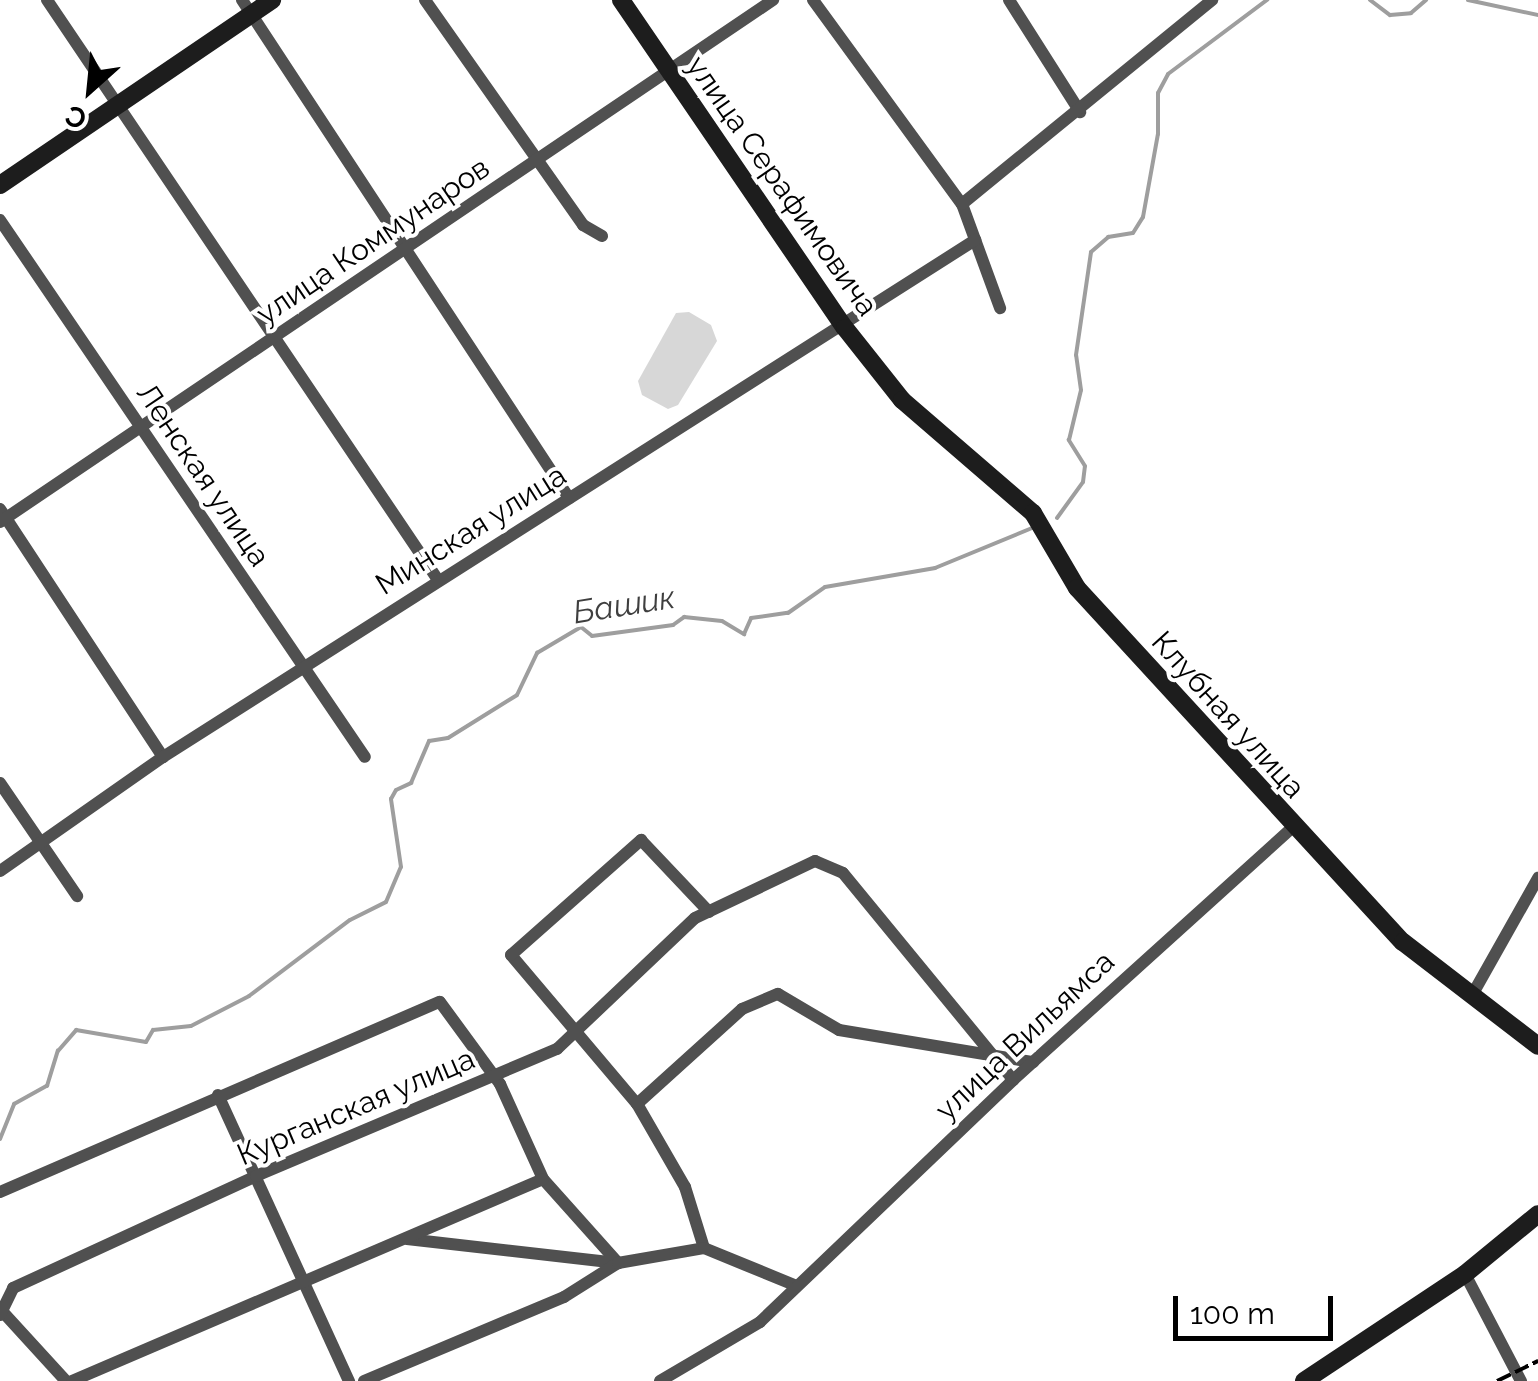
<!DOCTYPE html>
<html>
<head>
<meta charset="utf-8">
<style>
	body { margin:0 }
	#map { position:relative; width:1538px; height:1381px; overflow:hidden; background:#fff; font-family:Raleway,sans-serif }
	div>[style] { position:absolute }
	.green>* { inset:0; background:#d7d7d7 }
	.stream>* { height:4px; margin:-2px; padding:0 2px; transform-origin:2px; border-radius:2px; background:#9e9e9e }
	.street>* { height:12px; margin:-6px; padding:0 6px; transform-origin:6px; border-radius:6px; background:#505050 }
	.secondary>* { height:18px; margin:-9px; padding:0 9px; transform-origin:9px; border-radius:9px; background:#1d1d1d }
	.rail>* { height:4px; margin-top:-2px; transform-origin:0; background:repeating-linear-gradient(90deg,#000 0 15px,transparent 0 20px) }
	span { translate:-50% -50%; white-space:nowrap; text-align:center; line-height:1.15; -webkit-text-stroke:8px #fff; paint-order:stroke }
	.street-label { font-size:30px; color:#000 }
	.water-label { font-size:32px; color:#3f3f3f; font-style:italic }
	.north { position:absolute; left:40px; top:40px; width:100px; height:100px; -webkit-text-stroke:8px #fff; paint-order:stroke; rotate:207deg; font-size:28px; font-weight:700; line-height:40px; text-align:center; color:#000 }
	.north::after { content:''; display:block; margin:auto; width:35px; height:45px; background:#000; clip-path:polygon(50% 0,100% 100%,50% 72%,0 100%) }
	.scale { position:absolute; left:1173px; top:1296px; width:160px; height:45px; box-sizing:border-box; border:5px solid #000; border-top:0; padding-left:12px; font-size:30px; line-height:35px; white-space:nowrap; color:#000; -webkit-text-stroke:8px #fff; paint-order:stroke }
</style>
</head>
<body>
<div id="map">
	<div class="green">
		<div style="clip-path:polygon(689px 312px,711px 325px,717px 341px,678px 405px,668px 409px,642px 395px,638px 381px,676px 313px)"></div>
	</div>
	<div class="stream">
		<div style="left:1370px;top:0;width:25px;rotate:37deg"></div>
		<div style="left:1390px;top:15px;width:21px;rotate:-5deg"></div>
		<div style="left:1411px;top:13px;width:20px;rotate:-41deg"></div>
		<div style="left:1468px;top:0;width:72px;rotate:12.1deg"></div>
		<div style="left:1057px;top:518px;width:44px;rotate:-54.2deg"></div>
		<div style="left:1083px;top:482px;width:16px;rotate:-83deg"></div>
		<div style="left:1085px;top:466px;width:31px;rotate:-122deg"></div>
		<div style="left:1069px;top:440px;width:51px;rotate:-76.5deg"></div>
		<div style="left:1081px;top:390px;width:35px;rotate:-98deg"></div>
		<div style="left:1076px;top:355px;width:104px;rotate:-81.7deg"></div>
		<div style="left:1091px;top:252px;width:23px;rotate:-41deg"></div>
		<div style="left:1108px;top:237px;width:25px;rotate:-9deg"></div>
		<div style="left:1133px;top:233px;width:19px;rotate:-58deg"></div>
		<div style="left:1143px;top:217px;width:84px;rotate:-79.8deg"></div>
		<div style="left:1158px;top:134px;width:41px;rotate:-90deg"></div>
		<div style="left:1158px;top:93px;width:21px;rotate:-62deg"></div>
		<div style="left:1168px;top:74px;width:124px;rotate:-36.8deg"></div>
		<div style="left:0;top:1139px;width:38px;rotate:-68deg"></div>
		<div style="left:14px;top:1104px;width:38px;rotate:-29deg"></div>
		<div style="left:47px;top:1086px;width:37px;rotate:-73deg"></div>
		<div style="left:58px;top:1051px;width:28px;rotate:-49deg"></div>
		<div style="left:76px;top:1030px;width:71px;rotate:9.7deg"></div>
		<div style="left:146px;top:1042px;width:14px;rotate:-60deg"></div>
		<div style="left:153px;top:1030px;width:38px;rotate:-6deg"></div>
		<div style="left:191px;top:1026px;width:65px;rotate:-27.3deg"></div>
		<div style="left:249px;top:996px;width:126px;rotate:-37deg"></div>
		<div style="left:350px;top:920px;width:40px;rotate:-26.6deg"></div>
		<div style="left:386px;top:902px;width:38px;rotate:-67deg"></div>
		<div style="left:401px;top:867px;width:69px;rotate:-98.4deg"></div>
		<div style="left:391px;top:799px;width:10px;rotate:-61deg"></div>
		<div style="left:396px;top:790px;width:17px;rotate:-25deg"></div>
		<div style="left:411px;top:783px;width:46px;rotate:-66.8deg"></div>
		<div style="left:429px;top:741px;width:19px;rotate:-9deg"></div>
		<div style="left:448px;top:738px;width:81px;rotate:-31.9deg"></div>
		<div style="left:517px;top:695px;width:47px;rotate:-64.5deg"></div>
		<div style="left:537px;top:653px;width:51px;rotate:-30.6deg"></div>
		<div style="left:581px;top:627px;width:14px;rotate:39deg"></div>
		<div style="left:592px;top:636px;width:82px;rotate:-7.7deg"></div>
		<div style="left:673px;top:625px;width:14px;rotate:-36deg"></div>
		<div style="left:684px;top:617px;width:38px;rotate:6deg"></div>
		<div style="left:722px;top:621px;width:26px;rotate:31deg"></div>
		<div style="left:744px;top:634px;width:17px;rotate:-66deg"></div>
		<div style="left:751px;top:618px;width:37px;rotate:-8deg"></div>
		<div style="left:788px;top:613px;width:45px;rotate:-35.1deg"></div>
		<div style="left:825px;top:587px;width:112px;rotate:-9.8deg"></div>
		<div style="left:935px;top:568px;width:105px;rotate:-22.4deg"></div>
	</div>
	<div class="street">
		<div style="left:47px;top:0;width:699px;rotate:56.01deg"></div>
		<div style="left:242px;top:0;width:596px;rotate:56.71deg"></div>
		<div style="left:425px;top:0;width:275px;rotate:54.9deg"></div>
		<div style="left:583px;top:225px;width:22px;rotate:30deg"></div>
		<div style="left:813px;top:0;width:253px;rotate:53.9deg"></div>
		<div style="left:962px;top:204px;width:111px;rotate:69.9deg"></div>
		<div style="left:1009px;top:0;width:133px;rotate:57.6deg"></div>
		<div style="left:962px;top:204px;width:323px;rotate:-39.2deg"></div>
		<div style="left:0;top:220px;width:649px;rotate:55.8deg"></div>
		<div style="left:0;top:509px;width:297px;rotate:56.7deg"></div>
		<div style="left:0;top:522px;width:933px;rotate:-34.03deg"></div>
		<div style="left:0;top:783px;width:137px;rotate:55.7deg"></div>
		<div style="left:0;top:871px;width:199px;rotate:-35deg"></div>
		<div style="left:163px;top:757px;width:963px;rotate:-32.48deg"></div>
		<div style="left:1471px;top:997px;width:137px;rotate:-60.6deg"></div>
		<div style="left:218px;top:1095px;width:315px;rotate:65.4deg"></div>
		<div style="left:637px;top:1104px;width:142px;rotate:-42.1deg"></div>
		<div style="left:742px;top:1009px;width:39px;rotate:-23deg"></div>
		<div style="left:778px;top:994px;width:71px;rotate:30.5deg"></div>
		<div style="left:839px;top:1030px;width:197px;rotate:9.4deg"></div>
		<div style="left:0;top:1192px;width:479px;rotate:-23.4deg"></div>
		<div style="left:440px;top:1002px;width:102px;rotate:53.8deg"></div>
		<div style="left:500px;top:1084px;width:104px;rotate:65.6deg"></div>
		<div style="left:543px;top:1179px;width:113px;rotate:48.2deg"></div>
		<div style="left:407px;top:1239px;width:212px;rotate:6.5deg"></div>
		<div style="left:704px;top:1248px;width:64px;rotate:-107.3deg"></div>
		<div style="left:685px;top:1187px;width:96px;rotate:-120deg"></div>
		<div style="left:637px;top:1104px;width:195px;rotate:-130.2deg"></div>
		<div style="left:511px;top:955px;width:174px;rotate:-41.5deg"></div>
		<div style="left:641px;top:840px;width:99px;rotate:46.6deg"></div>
		<div style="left:1465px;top:1274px;width:121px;rotate:62.4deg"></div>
		<div style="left:2px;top:1311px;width:95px;rotate:47.6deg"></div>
		<div style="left:0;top:1315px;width:30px;rotate:-64deg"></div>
		<div style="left:13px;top:1288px;width:268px;rotate:-24.7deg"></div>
		<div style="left:256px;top:1176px;width:327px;rotate:-22.9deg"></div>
		<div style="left:557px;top:1049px;width:190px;rotate:-43.5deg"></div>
		<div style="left:695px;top:918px;width:133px;rotate:-25.4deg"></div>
		<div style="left:815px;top:861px;width:30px;rotate:23deg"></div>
		<div style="left:843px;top:873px;width:268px;rotate:50.6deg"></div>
		<div style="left:72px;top:1381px;width:512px;rotate:-23.21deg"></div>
		<div style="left:364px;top:1381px;width:217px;rotate:-22.8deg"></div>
		<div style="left:564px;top:1297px;width:64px;rotate:-32.2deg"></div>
		<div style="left:618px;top:1263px;width:87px;rotate:-9.9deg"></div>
		<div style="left:704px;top:1248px;width:97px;rotate:22.3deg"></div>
		<div style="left:660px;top:1381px;width:116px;rotate:-30.5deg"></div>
		<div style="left:760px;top:1322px;width:350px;rotate:-43.7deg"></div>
		<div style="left:1013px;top:1080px;width:376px;rotate:-42.1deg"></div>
	</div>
	<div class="secondary">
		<div style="left:621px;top:0;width:397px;rotate:55.7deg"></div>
		<div style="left:845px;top:328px;width:92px;rotate:51.6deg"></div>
		<div style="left:902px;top:400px;width:173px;rotate:40.8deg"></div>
		<div style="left:1033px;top:513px;width:87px;rotate:59.6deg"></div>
		<div style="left:1077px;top:588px;width:481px;rotate:47.4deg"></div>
		<div style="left:1403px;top:942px;width:170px;rotate:37.6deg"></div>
		<div style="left:0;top:185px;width:329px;rotate:-34.2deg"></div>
		<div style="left:1304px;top:1381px;width:193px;rotate:-33.6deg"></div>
		<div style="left:1465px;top:1274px;width:94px;rotate:-39.4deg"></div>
	</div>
	<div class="rail">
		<div style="left:1497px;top:1381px;width:46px;rotate:-26deg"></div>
	</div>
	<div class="street-label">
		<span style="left:782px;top:186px;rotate:55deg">улица Серафимовича</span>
		<span style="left:373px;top:241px;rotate:-34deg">улица Коммунаров</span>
		<span style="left:203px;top:475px;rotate:56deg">Ленская улица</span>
		<span style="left:471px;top:530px;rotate:-32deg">Минская улица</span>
		<span style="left:1228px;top:715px;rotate:48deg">Клубная улица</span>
		<span style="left:1025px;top:1036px;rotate:-43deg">улица Вильямса</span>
		<span style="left:356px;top:1107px;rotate:-23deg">Курганская улица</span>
	</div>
	<div class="water-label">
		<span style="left:624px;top:605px;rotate:-9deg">Башик</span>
	</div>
	<div class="north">С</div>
	<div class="scale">100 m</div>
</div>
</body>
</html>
